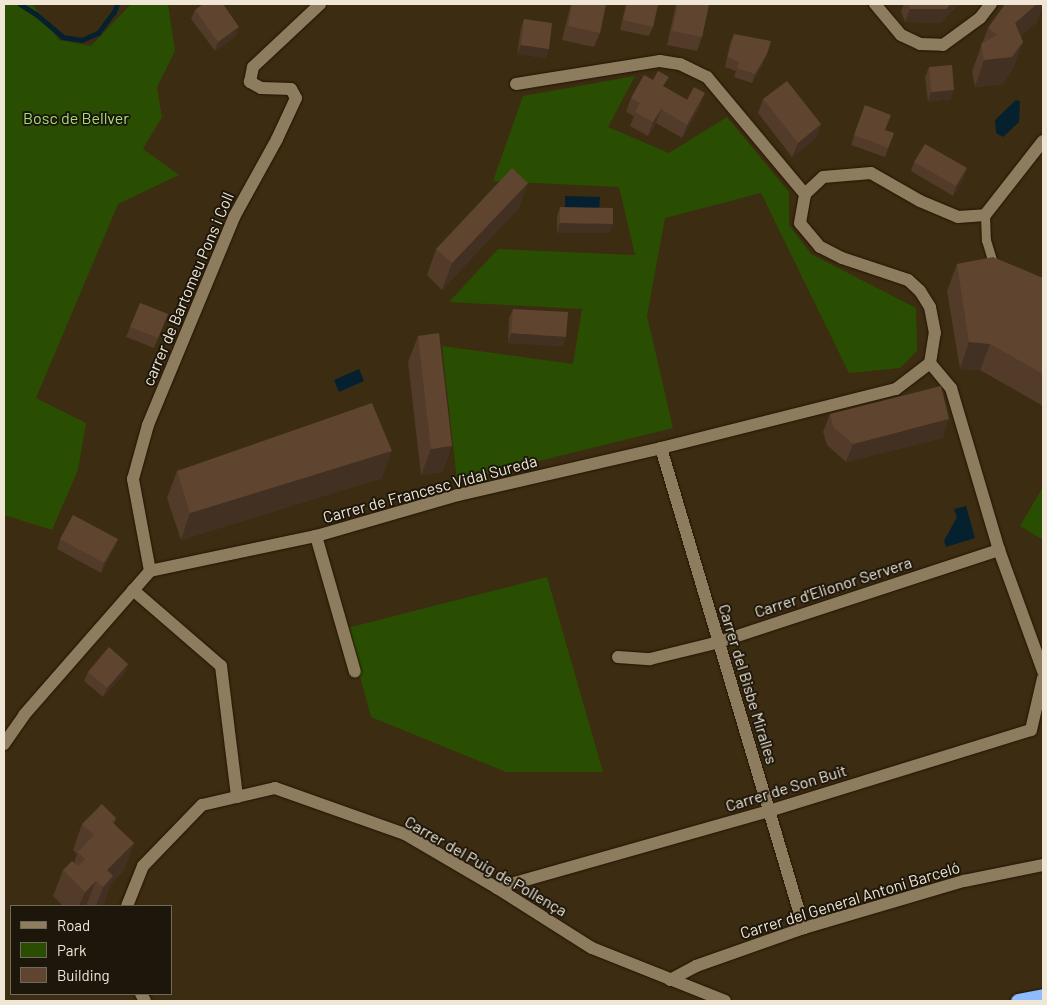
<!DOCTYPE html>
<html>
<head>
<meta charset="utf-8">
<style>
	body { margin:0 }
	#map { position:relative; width:1047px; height:1005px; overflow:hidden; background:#3c2c11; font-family:Barlow,sans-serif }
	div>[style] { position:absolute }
	.green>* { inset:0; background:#294e01 }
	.water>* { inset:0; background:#052130 }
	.stream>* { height:4.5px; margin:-2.25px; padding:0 2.25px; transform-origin:2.25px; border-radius:2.25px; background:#052130 }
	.roads { filter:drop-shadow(0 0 1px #231400) drop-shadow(0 0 1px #231400) }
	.lane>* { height:9px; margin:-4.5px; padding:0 4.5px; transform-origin:4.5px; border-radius:4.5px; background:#8e7c5f }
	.street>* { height:12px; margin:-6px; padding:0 6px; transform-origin:6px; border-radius:6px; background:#8e7c5f }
	.secondary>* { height:12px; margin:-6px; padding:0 6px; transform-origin:6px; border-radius:6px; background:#8e7c5f }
	.highway>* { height:15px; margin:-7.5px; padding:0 7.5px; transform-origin:7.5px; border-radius:7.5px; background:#8ebbfc }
	.wall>* { inset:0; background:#523b29 }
	.shaded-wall>* { inset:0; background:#423022 }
	.building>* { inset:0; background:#5f4530 }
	span { translate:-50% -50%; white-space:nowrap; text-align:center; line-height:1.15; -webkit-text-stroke:4px #1d160a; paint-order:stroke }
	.park-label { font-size:16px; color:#a2dc7a }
	.street-label { font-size:16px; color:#efe6d6 }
	.frame { position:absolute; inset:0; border:5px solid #efe6d6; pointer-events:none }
	.legend { position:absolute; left:10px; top:905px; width:162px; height:90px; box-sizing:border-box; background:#1d160a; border:1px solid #71695c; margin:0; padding:6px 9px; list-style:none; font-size:15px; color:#efe6d6 }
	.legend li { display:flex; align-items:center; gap:10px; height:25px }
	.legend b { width:25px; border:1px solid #71695c }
</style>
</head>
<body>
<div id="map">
	<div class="green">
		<div style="clip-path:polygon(4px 4px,32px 4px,59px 40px,91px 46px,131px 4px,168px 4px,175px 51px,157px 87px,162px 117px,143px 149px,179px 175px,118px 204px,36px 398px,86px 423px,78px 470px,52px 530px,4px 515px)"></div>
		<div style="clip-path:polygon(635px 76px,608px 127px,669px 153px,727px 117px,789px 192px,789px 225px,811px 254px,916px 308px,917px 351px,900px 368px,849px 373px,761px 193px,665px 218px,647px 316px,673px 428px,457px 481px,442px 346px,573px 364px,582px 309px,449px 302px,498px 249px,635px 255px,619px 187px,493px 181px,523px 96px)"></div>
		<div style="clip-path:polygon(1043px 487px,1043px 540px,1020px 526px)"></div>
		<div style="clip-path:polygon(547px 577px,603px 772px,506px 772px,371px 717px,347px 628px)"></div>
	</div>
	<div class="water">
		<div style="clip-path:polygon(1016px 100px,1020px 101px,1019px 122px,1003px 137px,996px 133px,995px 120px)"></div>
		<div style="clip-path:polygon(565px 196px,600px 197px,599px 211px,565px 210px)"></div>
		<div style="clip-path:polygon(359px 369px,364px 381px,339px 392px,334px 380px)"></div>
		<div style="clip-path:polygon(966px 506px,975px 538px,946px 547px,944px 541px,957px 517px,954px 509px)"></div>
	</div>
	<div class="stream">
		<div style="left:20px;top:4px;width:19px;rotate:32deg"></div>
		<div style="left:36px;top:14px;width:35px;rotate:40deg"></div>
		<div style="left:63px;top:37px;width:19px;rotate:9deg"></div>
		<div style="left:82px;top:40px;width:17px;rotate:-24deg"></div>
		<div style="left:98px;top:33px;width:26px;rotate:-53deg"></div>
		<div style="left:114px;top:12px;width:9px;rotate:-69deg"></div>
	</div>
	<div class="roads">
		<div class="lane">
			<div style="left:985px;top:215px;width:25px;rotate:88deg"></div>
			<div style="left:986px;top:240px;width:30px;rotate:73deg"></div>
		</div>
		<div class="street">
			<div style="left:516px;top:84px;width:146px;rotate:-9.1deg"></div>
			<div style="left:660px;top:61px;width:20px;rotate:9deg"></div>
			<div style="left:680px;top:64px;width:30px;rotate:26deg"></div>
			<div style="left:707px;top:77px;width:153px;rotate:50.1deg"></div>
			<div style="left:930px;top:363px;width:33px;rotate:50deg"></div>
			<div style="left:951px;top:388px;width:169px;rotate:73.5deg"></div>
			<div style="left:999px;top:550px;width:129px;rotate:70deg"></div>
			<div style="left:661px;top:448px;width:501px;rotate:73.41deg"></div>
			<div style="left:316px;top:536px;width:141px;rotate:74deg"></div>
			<div style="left:150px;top:571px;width:94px;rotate:-100.5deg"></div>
			<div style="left:133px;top:479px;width:56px;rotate:-74.5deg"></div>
			<div style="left:148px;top:425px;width:225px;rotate:-67.5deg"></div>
			<div style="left:234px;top:217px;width:89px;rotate:-61.1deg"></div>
			<div style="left:277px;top:139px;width:45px;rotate:-65.1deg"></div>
			<div style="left:296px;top:98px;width:10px;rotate:-119deg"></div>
			<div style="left:291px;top:89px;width:30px;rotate:-178deg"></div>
			<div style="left:261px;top:88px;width:13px;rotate:-151deg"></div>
			<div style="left:250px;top:82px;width:15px;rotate:-79deg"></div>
			<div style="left:253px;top:67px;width:92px;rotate:-43.2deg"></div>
			<div style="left:133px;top:590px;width:116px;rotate:40.8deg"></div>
			<div style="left:221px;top:666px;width:132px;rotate:83deg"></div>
			<div style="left:618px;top:657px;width:32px;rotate:4deg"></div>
			<div style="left:650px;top:659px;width:71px;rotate:-13.8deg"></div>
			<div style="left:719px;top:642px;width:295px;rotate:-18.2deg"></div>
			<div style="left:497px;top:888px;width:283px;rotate:-15.8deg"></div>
			<div style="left:769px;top:811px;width:274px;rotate:-17.2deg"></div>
			<div style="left:1031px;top:730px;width:53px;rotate:-77deg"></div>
			<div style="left:127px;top:906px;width:43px;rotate:-68.2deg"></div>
			<div style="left:143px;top:866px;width:85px;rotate:-46deg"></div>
			<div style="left:202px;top:805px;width:75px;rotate:-13.1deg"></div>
			<div style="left:275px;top:788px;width:138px;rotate:19.5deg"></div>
			<div style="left:405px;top:834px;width:107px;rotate:30.4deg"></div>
			<div style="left:497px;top:888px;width:112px;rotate:32.3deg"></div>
			<div style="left:592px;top:948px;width:143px;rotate:21.7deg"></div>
			<div style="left:670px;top:980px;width:30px;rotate:-28deg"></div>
			<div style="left:696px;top:966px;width:114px;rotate:-19.4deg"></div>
			<div style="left:804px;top:928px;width:167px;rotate:-16.4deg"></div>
			<div style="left:964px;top:881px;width:81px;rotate:-11.4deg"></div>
			<div style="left:141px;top:994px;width:8px;rotate:60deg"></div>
		</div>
		<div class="secondary">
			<div style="left:875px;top:4px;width:40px;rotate:50deg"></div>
			<div style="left:901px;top:35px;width:21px;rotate:25deg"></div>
			<div style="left:920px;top:44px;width:23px;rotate:2deg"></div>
			<div style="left:943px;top:45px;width:46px;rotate:-36.1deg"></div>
			<div style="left:980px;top:18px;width:18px;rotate:-52deg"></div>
			<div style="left:4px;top:744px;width:35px;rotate:-55deg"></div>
			<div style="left:24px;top:715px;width:191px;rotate:-48.8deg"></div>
			<div style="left:150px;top:571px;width:170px;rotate:-11.9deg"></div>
			<div style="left:316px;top:536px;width:148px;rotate:-16.1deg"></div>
			<div style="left:458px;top:495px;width:208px;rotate:-13deg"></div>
			<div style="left:661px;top:448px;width:242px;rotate:-14.1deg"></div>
			<div style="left:896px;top:389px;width:43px;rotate:-37.4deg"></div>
			<div style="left:930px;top:363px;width:30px;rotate:-81deg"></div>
			<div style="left:935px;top:333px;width:26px;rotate:-101deg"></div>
			<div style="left:930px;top:307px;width:19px;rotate:-122deg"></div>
			<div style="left:920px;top:291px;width:16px;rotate:-137deg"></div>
			<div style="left:908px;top:280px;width:70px;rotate:-161.6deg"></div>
			<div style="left:842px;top:258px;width:25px;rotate:-153deg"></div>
			<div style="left:820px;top:247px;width:31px;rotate:-130deg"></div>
			<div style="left:800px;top:223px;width:29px;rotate:-80deg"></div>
			<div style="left:805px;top:194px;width:25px;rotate:-43deg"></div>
			<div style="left:823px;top:177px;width:48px;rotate:-4.8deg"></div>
			<div style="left:871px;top:173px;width:56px;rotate:29.7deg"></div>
			<div style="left:920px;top:201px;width:41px;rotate:22.8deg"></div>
			<div style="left:958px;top:217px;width:27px;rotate:-4deg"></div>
			<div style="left:985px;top:215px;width:94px;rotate:-51.9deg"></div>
		</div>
		<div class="highway">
			<div style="left:1018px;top:1001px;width:25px;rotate:-11deg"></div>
		</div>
	</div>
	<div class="wall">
		<div style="clip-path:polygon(571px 4px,606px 4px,600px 33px,594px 47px,562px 40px)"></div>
		<div style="clip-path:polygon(626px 4px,658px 4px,653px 27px,649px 36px,620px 30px)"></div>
		<div style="clip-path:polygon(676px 4px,709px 4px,702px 37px,697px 51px,667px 45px)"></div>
		<div style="clip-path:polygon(904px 4px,959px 4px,941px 23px,905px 22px,901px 11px)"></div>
		<div style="clip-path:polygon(1043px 4px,1037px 22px,1021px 36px,1023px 42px,1013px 68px,1003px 84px,975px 87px,972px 71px,988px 28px)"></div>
		<div style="clip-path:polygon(195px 10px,236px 36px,215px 51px,191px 19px)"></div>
		<div style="clip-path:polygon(524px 19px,549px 49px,545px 58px,517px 54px,521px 28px)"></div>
		<div style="clip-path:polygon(734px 34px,763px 64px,752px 83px,734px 77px,736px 71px,725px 67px,730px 43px)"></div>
		<div style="clip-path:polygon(929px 67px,951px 99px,928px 102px,925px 77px)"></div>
		<div style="clip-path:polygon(665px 87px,700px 107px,682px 138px,656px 123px,648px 136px,630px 126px,634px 116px,626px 112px,631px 98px)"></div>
		<div style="clip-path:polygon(763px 99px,821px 124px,816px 138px,792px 157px,758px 113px)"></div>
		<div style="clip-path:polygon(865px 105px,885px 130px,894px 133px,885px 157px,851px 145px)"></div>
		<div style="clip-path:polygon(914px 162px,964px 178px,953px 196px,911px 171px)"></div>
		<div style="clip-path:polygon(528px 183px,518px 209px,442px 290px,427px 275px,436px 249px)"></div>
		<div style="clip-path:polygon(560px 207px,610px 233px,557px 233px,557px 216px)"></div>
		<div style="clip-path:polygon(957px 264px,1043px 278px,1043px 406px,980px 370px,960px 369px,947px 291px)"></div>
		<div style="clip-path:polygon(140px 303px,168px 314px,154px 348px,126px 337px)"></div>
		<div style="clip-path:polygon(513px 309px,563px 346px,508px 343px,509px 318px)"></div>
		<div style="clip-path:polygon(418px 336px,443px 472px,421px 475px,408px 362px)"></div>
		<div style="clip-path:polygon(830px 414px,943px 438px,846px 462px,827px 445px,823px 432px)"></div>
		<div style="clip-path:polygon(177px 471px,382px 478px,181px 540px,167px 498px)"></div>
		<div style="clip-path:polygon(60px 539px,118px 539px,114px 548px,101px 573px,57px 549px)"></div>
		<div style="clip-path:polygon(128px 664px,125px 673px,103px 697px,84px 681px,88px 672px)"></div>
		<div style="clip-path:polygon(116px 818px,114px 824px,134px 843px,124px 870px,111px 883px,104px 903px,100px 906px,63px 906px,53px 896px,63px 870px,74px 863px,77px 854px,73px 850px,82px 824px)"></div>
	</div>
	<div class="shaded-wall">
		<div style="clip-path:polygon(951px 4px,959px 4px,941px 23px,905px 22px,910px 9px)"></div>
		<div style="clip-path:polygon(1037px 4px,1043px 4px,1043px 5px,1037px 22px,1006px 49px,1015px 23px)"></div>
		<div style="clip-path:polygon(239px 27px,236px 36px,215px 51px,218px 42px)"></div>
		<div style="clip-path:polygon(1023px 42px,1013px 68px,1003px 84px,975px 87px,984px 60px)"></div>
		<div style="clip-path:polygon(521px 45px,549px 49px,545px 58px,517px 54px)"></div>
		<div style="clip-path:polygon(767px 54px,763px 64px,752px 83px,755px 74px)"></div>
		<div style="clip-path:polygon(954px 90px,951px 99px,928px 102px,931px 92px)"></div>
		<div style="clip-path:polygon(705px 93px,700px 107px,682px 138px,687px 125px)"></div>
		<div style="clip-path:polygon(661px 109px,656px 123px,648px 136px,653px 122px)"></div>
		<div style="clip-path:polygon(821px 124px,816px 138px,792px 157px,798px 143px)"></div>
		<div style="clip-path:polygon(967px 168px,964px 178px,953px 196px,956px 186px)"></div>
		<div style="clip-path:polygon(528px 183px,518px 209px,442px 290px,452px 263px)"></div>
		<div style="clip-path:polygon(560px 223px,613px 224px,610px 233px,557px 233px)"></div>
		<div style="clip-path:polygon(511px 333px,566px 337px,563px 346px,508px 343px)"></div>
		<div style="clip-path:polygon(969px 342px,990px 344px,980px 370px,960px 369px)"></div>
		<div style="clip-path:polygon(949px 419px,943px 438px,846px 462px,853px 444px)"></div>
		<div style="clip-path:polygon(452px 446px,443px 472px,421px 475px,431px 449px)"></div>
		<div style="clip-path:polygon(392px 451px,382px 478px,181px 540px,190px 513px)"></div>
		<div style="clip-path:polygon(118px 539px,114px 548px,101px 573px,104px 563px)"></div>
		<div style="clip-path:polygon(128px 664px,125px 673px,103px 697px,107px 688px)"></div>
		<div style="clip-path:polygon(134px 843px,124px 870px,111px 883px,104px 903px,100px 906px,96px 906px,103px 887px,107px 870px)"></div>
		<div style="clip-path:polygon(96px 881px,86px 906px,79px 906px,85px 892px)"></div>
	</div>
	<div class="building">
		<div style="clip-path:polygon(203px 4px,223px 4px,239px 27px,218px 42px,195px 10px)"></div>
		<div style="clip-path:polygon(572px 4px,606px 4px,600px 33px,568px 26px)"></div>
		<div style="clip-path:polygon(627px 4px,658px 4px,653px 27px,623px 20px)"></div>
		<div style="clip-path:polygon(678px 4px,709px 4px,702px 37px,672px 31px)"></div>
		<div style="clip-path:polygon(909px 4px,951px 4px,946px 9px,910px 9px)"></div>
		<div style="clip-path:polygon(1005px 4px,1037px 4px,1015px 23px,1023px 42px,1012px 57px,984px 60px,981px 44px,997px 35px,988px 28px)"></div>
		<div style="clip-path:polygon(524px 19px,552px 23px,549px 49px,521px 45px)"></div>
		<div style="clip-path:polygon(734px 34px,771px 41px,767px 54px,755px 74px,737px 68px,739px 62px,728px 57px)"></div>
		<div style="clip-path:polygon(952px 65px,954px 90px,931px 92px,929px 67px)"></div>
		<div style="clip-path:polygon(658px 71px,669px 77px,663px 86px,687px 100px,694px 87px,705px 93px,687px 125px,661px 109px,653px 122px,635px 112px,640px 103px,631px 98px,644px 75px,653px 80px)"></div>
		<div style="clip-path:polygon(787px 81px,821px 124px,798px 143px,763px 99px)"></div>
		<div style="clip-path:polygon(865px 105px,891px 115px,885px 130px,894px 133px,888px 148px,854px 135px)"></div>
		<div style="clip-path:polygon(925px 144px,967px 168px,956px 186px,914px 162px)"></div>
		<div style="clip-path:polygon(512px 168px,528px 183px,452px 263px,436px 249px)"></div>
		<div style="clip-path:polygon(560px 207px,613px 208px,613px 224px,560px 223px)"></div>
		<div style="clip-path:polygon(993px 257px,1043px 278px,1043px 374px,990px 344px,969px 342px,957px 264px)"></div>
		<div style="clip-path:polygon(140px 303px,168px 314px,158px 338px,130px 327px)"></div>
		<div style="clip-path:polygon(513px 309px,568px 312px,566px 337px,511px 333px)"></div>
		<div style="clip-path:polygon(439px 333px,452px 446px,431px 449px,418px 336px)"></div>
		<div style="clip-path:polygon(941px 386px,949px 419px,853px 444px,833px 427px,830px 414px)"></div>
		<div style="clip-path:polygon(372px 403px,392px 451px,190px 513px,177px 471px)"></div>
		<div style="clip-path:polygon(73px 515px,118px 539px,104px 563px,60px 539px)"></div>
		<div style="clip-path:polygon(109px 647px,128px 664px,107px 688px,88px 672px)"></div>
		<div style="clip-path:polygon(102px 804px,116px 818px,112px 822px,134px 843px,107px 870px,113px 876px,103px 887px,96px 881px,85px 892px,63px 870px,72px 861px,78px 866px,85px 859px,78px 852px,94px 835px,82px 824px)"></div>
	</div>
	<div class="park-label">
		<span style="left:76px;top:118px">Bosc de Bellver</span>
	</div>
	<div class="street-label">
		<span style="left:188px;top:289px;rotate:-67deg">carrer de Bartomeu Pons i Coll</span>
		<span style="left:430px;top:489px;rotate:-15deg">Carrer de Francesc Vidal Sureda</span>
		<span style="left:833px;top:587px;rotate:-18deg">Carrer d'Elionor Servera</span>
		<span style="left:748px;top:684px;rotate:73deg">Carrer del Bisbe Miralles</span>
		<span style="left:786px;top:788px;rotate:-17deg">Carrer de Son Buit</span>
		<span style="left:486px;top:866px;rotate:30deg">Carrer del Puig de Pollença</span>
		<span style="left:850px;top:900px;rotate:-17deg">Carrer del General Antoni Barceló</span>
	</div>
	<div class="frame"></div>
	<ul class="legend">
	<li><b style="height:6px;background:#8e7c5f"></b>Road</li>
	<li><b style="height:14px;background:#294e01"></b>Park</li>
	<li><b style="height:14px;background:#5f4530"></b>Building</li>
	</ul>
</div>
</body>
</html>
